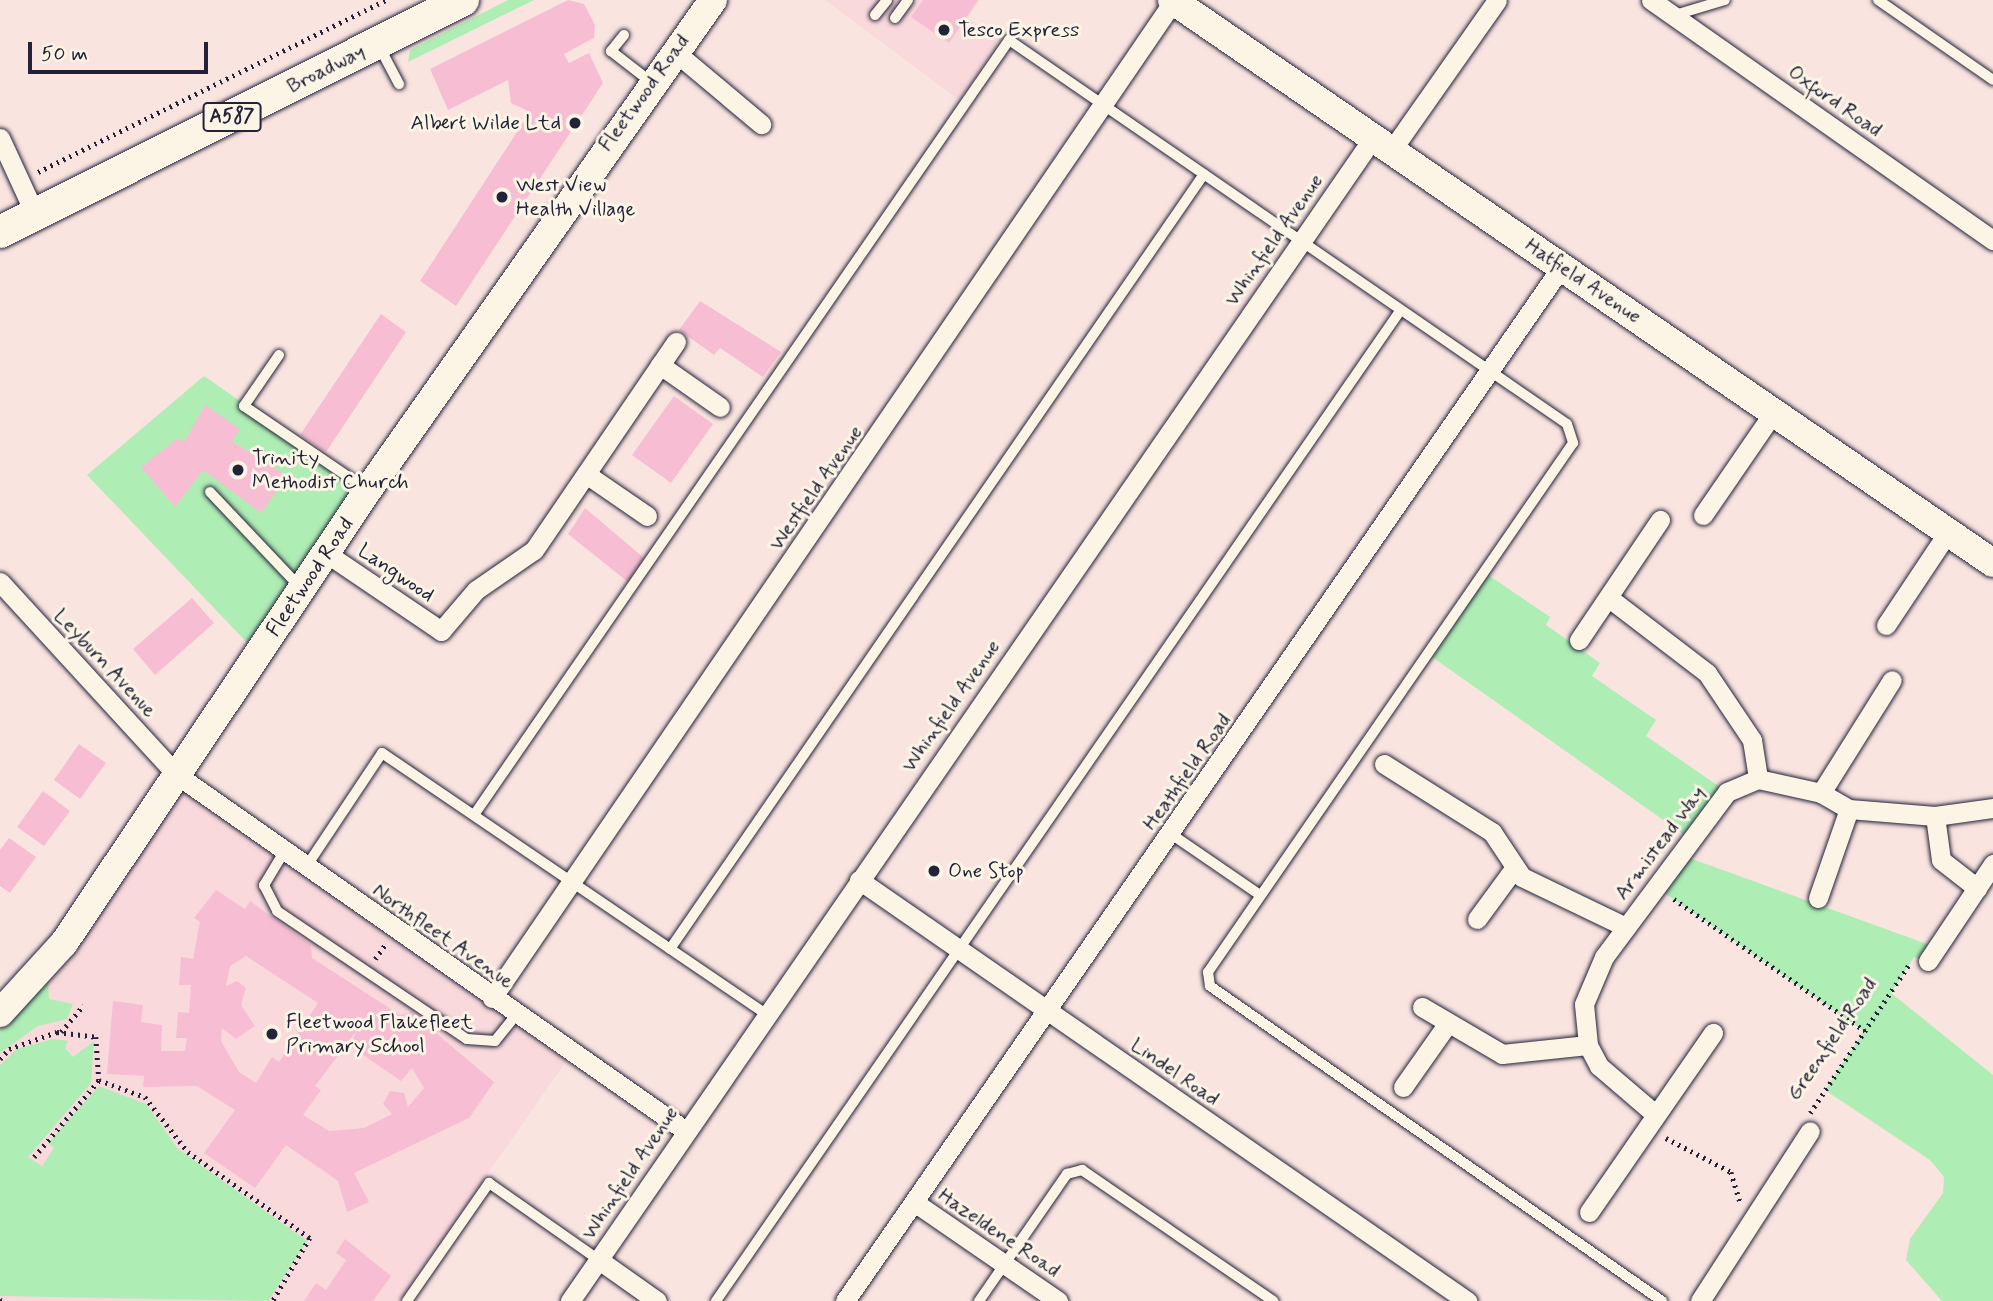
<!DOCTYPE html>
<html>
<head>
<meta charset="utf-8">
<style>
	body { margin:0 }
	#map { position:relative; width:1993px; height:1301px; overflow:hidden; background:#fae4e0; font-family:Mynerve,sans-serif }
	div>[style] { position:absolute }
	.built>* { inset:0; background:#f9d9dc }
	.green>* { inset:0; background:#aeedb4 }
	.building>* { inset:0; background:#f7bed3 }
	.path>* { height:4.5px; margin-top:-2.25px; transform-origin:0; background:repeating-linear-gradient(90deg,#22223b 0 2px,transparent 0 7px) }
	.roads { filter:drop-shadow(0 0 2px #22223b) drop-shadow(0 0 2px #22223b) }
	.lane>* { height:10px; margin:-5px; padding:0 5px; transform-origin:5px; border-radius:5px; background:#fcf5e5 }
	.street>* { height:19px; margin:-9.5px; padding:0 9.5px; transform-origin:9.5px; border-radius:9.5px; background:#fcf5e5 }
	.secondary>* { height:28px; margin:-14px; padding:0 14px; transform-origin:14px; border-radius:14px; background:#fcf5e5 }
	.primary>* { height:32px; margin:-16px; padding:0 16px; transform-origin:16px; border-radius:16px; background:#fcf5e5 }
	.dots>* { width:19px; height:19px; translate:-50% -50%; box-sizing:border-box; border:4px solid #fcf5e5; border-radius:50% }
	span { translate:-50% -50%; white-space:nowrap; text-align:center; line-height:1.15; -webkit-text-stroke:6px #fcf5e5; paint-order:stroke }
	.shield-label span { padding:2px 5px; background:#fcf5e5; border:2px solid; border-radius:5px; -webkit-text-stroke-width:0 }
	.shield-label { font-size:19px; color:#22223b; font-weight:700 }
	.poi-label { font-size:21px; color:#22223b }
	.left { translate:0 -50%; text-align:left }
	.right { translate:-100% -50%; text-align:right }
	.street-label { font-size:21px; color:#22223b }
	.scale { position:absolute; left:28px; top:42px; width:180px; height:32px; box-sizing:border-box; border:4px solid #22223b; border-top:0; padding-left:9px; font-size:21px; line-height:24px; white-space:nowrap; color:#22223b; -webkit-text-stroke:5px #fcf5e5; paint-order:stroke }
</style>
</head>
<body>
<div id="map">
	<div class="built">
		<div style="clip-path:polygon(825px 0,980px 0,968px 18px,995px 38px,997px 47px,959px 100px)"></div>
		<div style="clip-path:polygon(177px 775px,572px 1053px,399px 1301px,0 1301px,0 1013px)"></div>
	</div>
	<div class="green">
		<div style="clip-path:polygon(508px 0,534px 0,408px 62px,410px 50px)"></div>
		<div style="clip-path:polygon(204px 376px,368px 490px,258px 654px,87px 475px)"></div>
		<div style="clip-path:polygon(1484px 572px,1550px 617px,1546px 625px,1600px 663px,1592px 676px,1656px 720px,1646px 736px,1727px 792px,1693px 841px,1428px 654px)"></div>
		<div style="clip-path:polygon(1681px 855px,1938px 948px,1928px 961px,1914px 957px,1891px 993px,1993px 1075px,1993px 1301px,1942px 1301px,1906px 1260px,1910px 1239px,1943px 1193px,1944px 1177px,1930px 1160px,1825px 1090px,1864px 1031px,1656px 887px)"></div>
		<div style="clip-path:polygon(48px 977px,49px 999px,73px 1004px,67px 1019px,38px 1026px,0 1053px,0 1030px)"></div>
		<div style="clip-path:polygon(53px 1039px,68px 1041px,65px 1048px,73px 1057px,94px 1041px,91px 1083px,28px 1157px,42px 1166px,54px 1148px,48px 1143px,99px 1086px,146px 1104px,178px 1149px,307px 1241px,268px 1301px,0 1296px,0 1065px,17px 1049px)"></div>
	</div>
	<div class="building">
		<div style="clip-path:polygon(568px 0,584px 4px,595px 25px,594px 38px,564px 54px,569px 63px,589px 53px,603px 83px,456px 306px,420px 281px,530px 112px,511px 103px,508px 80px,448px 110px,430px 69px)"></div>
		<div style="clip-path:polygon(923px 0,978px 0,949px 43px,911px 17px)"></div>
		<div style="clip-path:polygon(700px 301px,781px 352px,763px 377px,720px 348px,714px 355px,679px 330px)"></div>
		<div style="clip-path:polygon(381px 314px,406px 332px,326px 452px,300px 435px)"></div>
		<div style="clip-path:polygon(674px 396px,713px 424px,671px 483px,632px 455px)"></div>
		<div style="clip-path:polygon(205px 405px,240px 429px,232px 441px,287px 476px,261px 513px,203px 470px,175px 507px,141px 467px,178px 438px,184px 442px)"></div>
		<div style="clip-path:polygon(585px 508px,644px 558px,628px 582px,568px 534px)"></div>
		<div style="clip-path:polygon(192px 598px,214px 623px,155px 675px,133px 649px)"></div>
		<div style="clip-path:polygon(79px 744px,106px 763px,80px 799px,54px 780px)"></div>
		<div style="clip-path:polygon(43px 791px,70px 811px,44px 846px,17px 827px)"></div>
		<div style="clip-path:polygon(9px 838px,36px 857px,10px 893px,0 886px,0 850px)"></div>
		<div style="clip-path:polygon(evenodd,216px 890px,245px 909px,250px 901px,311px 945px,312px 958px,400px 1015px,411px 1012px,494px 1082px,469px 1118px,354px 1173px,369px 1202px,347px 1212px,338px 1181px,286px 1145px,255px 1188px,204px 1153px,235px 1110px,197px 1086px,143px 1087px,144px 1076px,107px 1074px,113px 1001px,143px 1005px,141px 1022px,162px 1025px,161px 1051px,185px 1051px,187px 1038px,176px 1038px,178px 1012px,189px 1013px,191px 985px,179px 985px,181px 957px,193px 959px,200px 922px,194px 918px,216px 890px,246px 956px,318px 1003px,279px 1062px,272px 1057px,256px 1083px,239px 1072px,221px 1041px,222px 1028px,236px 1039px,255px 1026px,241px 1005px,246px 988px,237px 981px,226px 986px,230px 966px,246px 956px,216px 890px,357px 1030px,350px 1046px,401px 1081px,412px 1068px,424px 1088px,408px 1107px,404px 1093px,390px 1091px,383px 1104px,392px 1114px,364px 1128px,329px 1131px,303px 1115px,321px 1090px,315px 1086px,357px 1030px)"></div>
		<div style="clip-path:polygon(345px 1239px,391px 1276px,373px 1301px,304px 1301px,316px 1283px,326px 1290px,346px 1260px,336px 1253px)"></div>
	</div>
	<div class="path">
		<div style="left:38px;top:172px;width:388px;rotate:-26.3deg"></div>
		<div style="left:1674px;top:899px;width:232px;rotate:34.6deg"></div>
		<div style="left:375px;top:959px;width:19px;rotate:-55deg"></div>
		<div style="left:61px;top:1032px;width:35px;rotate:-50deg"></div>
		<div style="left:0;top:1059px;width:13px;rotate:-48deg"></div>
		<div style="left:9px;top:1049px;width:51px;rotate:-19.5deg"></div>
		<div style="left:57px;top:1032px;width:39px;rotate:7deg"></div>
		<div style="left:96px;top:1037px;width:43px;rotate:86deg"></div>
		<div style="left:99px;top:1080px;width:49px;rotate:20.3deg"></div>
		<div style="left:145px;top:1097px;width:70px;rotate:52deg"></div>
		<div style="left:188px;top:1152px;width:149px;rotate:35.2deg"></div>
		<div style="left:310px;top:1238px;width:73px;rotate:120.4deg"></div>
		<div style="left:1810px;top:1113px;width:177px;rotate:-56.3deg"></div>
		<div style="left:1666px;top:1138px;width:73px;rotate:27.6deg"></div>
		<div style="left:1731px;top:1172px;width:31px;rotate:73deg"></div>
		<div style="left:34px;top:1157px;width:101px;rotate:-49.8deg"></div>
		<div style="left:0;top:1300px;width:3px;rotate:18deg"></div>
	</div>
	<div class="roads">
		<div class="lane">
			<div style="left:1878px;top:0;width:140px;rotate:34.8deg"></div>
			<div style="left:875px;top:15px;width:19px;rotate:-51deg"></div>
			<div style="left:1675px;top:15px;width:52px;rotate:-16.7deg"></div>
			<div style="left:895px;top:18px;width:22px;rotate:-54deg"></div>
			<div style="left:624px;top:35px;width:21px;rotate:129deg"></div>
			<div style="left:611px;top:51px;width:51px;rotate:37.8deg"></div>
			<div style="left:380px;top:48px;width:41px;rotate:62.2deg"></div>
			<div style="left:279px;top:355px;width:62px;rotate:124.5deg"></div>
			<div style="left:244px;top:406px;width:148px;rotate:34.2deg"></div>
			<div style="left:210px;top:492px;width:129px;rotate:46.6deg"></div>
			<div style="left:474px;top:815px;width:942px;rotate:-55.38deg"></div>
			<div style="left:1009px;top:40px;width:677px;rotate:34.53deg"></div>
			<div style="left:1567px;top:424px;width:20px;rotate:72deg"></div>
			<div style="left:1573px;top:443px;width:643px;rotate:124.6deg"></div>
			<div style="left:1208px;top:972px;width:14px;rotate:82deg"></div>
			<div style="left:1210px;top:986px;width:551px;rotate:34.87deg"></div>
			<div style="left:1171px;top:834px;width:108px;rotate:34.4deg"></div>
			<div style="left:284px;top:852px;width:39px;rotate:121deg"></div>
			<div style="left:264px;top:885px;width:29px;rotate:63deg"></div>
			<div style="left:277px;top:911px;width:229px;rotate:34deg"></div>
			<div style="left:467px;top:1039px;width:28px;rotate:4deg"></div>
			<div style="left:495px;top:1041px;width:33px;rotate:-51deg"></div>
			<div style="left:306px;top:867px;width:137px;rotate:-56.3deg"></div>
			<div style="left:382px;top:753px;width:464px;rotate:34.2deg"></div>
			<div style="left:670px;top:949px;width:941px;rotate:-55.43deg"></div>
			<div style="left:407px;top:1301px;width:144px;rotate:-55.2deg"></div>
			<div style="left:489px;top:1183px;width:134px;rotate:35deg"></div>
			<div style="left:716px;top:1301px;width:1203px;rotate:-55.36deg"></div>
			<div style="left:979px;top:1301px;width:155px;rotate:-55.3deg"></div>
			<div style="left:1067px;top:1174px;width:16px;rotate:-15deg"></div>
			<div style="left:1082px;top:1170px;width:232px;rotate:34.4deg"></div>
		</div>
		<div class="street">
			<div style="left:1651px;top:0;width:418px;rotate:35.1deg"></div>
			<div style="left:674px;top:51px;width:114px;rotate:40deg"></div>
			<div style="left:0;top:138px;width:84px;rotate:65.3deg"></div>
			<div style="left:1391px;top:151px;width:184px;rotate:-54.9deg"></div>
			<div style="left:660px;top:365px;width:73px;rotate:35deg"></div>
			<div style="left:586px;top:474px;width:74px;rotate:34.5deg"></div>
			<div style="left:1703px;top:515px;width:124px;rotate:-55.5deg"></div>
			<div style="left:326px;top:553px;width:139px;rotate:34.1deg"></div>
			<div style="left:441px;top:631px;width:54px;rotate:-49.5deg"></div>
			<div style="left:476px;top:590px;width:70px;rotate:-34.6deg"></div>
			<div style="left:534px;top:550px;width:252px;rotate:-55.7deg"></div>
			<div style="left:0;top:582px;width:262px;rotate:47.5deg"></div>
			<div style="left:177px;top:775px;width:621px;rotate:34.97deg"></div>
			<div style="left:1609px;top:598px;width:123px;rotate:37.4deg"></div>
			<div style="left:1707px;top:673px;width:81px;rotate:56.1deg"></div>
			<div style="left:1752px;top:740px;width:39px;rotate:81deg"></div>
			<div style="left:1886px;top:625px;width:112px;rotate:-56.3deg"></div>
			<div style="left:1579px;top:640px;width:145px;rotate:-56deg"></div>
			<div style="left:1384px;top:764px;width:128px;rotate:32.2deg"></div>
			<div style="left:1492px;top:832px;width:54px;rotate:56.3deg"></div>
			<div style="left:1522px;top:877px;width:115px;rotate:25.7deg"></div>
			<div style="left:1821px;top:793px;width:133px;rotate:-57.9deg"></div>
			<div style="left:1935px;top:816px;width:44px;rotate:82.2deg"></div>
			<div style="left:1941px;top:860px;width:46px;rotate:37.9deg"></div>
			<div style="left:859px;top:880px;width:740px;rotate:34.7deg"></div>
			<div style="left:1818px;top:898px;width:94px;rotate:-70.8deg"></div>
			<div style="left:1477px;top:919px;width:61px;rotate:-53.7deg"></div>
			<div style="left:1928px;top:961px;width:117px;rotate:-56.2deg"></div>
			<div style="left:492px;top:998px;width:1209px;rotate:-55.65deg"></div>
			<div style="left:1422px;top:1007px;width:93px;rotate:30.4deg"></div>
			<div style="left:1502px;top:1054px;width:86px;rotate:-6deg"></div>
			<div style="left:1403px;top:1087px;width:78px;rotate:-54.9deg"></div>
			<div style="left:1655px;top:1114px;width:74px;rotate:-139.4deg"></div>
			<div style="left:1599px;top:1066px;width:24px;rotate:-118deg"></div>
			<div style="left:1588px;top:1045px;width:41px;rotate:-95.6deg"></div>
			<div style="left:1584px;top:1004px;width:51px;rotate:-66.9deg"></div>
			<div style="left:1604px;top:957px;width:206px;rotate:-53.3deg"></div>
			<div style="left:1727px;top:792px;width:34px;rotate:-23deg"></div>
			<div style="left:1758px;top:779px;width:65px;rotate:12.5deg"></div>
			<div style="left:1821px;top:793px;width:32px;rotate:30deg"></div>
			<div style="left:1849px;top:809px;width:86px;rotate:4.7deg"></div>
			<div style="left:1935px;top:816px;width:59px;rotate:-7.9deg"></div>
			<div style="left:914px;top:1202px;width:175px;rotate:34.5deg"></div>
			<div style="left:1589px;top:1212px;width:218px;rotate:-55.3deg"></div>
			<div style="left:599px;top:1260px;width:71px;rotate:35.3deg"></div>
			<div style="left:570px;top:1301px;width:1413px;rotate:-55.38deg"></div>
			<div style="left:845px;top:1301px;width:1259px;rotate:-55.29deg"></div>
			<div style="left:1700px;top:1301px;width:202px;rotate:-57.1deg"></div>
		</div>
		<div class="secondary">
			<div style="left:1172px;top:0;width:995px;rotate:34.44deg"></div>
			<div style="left:0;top:1013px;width:95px;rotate:-47.6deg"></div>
			<div style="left:64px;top:943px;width:546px;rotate:-56.14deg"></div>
			<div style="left:368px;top:490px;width:599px;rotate:-54.85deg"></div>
		</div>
		<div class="primary">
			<div style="left:0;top:232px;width:518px;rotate:-26.61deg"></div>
		</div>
	</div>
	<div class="dots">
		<div style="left:944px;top:30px;background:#22223b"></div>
		<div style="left:575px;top:123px;background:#22223b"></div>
		<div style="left:502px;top:197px;background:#22223b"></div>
		<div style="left:238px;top:470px;background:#22223b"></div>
		<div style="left:934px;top:871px;background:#22223b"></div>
		<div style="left:272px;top:1034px;background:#22223b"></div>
	</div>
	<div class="shield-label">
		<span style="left:232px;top:117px">A587</span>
	</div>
	<div class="poi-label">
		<span class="left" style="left:958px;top:30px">Tesco Express</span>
		<span class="right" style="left:561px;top:123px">Albert Wilde Ltd</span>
		<span class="left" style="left:516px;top:197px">West View<br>Health Village</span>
		<span class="left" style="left:252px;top:470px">Trinity<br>Methodist Church</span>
		<span class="left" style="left:948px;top:871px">One Stop</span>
		<span class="left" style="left:286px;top:1034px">Fleetwood Flakefleet<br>Primary School</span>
	</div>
	<div class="street-label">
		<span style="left:326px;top:69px;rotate:-27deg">Broadway</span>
		<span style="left:644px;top:93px;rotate:-54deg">Fleetwood Road</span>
		<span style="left:1835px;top:101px;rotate:35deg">Oxford Road</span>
		<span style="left:1274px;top:240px;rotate:-55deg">Whinfield Avenue</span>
		<span style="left:1583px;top:281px;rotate:34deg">Hatfield Avenue</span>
		<span style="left:816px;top:488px;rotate:-55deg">Westfield Avenue</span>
		<span style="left:396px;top:573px;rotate:34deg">Langwood</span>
		<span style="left:310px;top:577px;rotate:-56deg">Fleetwood Road</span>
		<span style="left:105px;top:663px;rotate:47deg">Leyburn Avenue</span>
		<span style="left:951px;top:706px;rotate:-55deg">Whinfield Avenue</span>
		<span style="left:1187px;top:772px;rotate:-55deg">Heathfield Road</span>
		<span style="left:1660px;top:843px;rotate:-53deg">Armistead Way</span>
		<span style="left:443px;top:936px;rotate:35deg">Northfleet Avenue</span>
		<span style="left:1832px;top:1039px;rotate:-56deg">Greenfield Road</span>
		<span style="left:1175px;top:1072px;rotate:35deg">Lindel Road</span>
		<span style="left:630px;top:1173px;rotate:-56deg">Whinfield Avenue</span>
		<span style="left:999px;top:1233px;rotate:34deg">Hazeldene Road</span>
	</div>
	<div class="scale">50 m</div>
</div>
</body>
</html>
